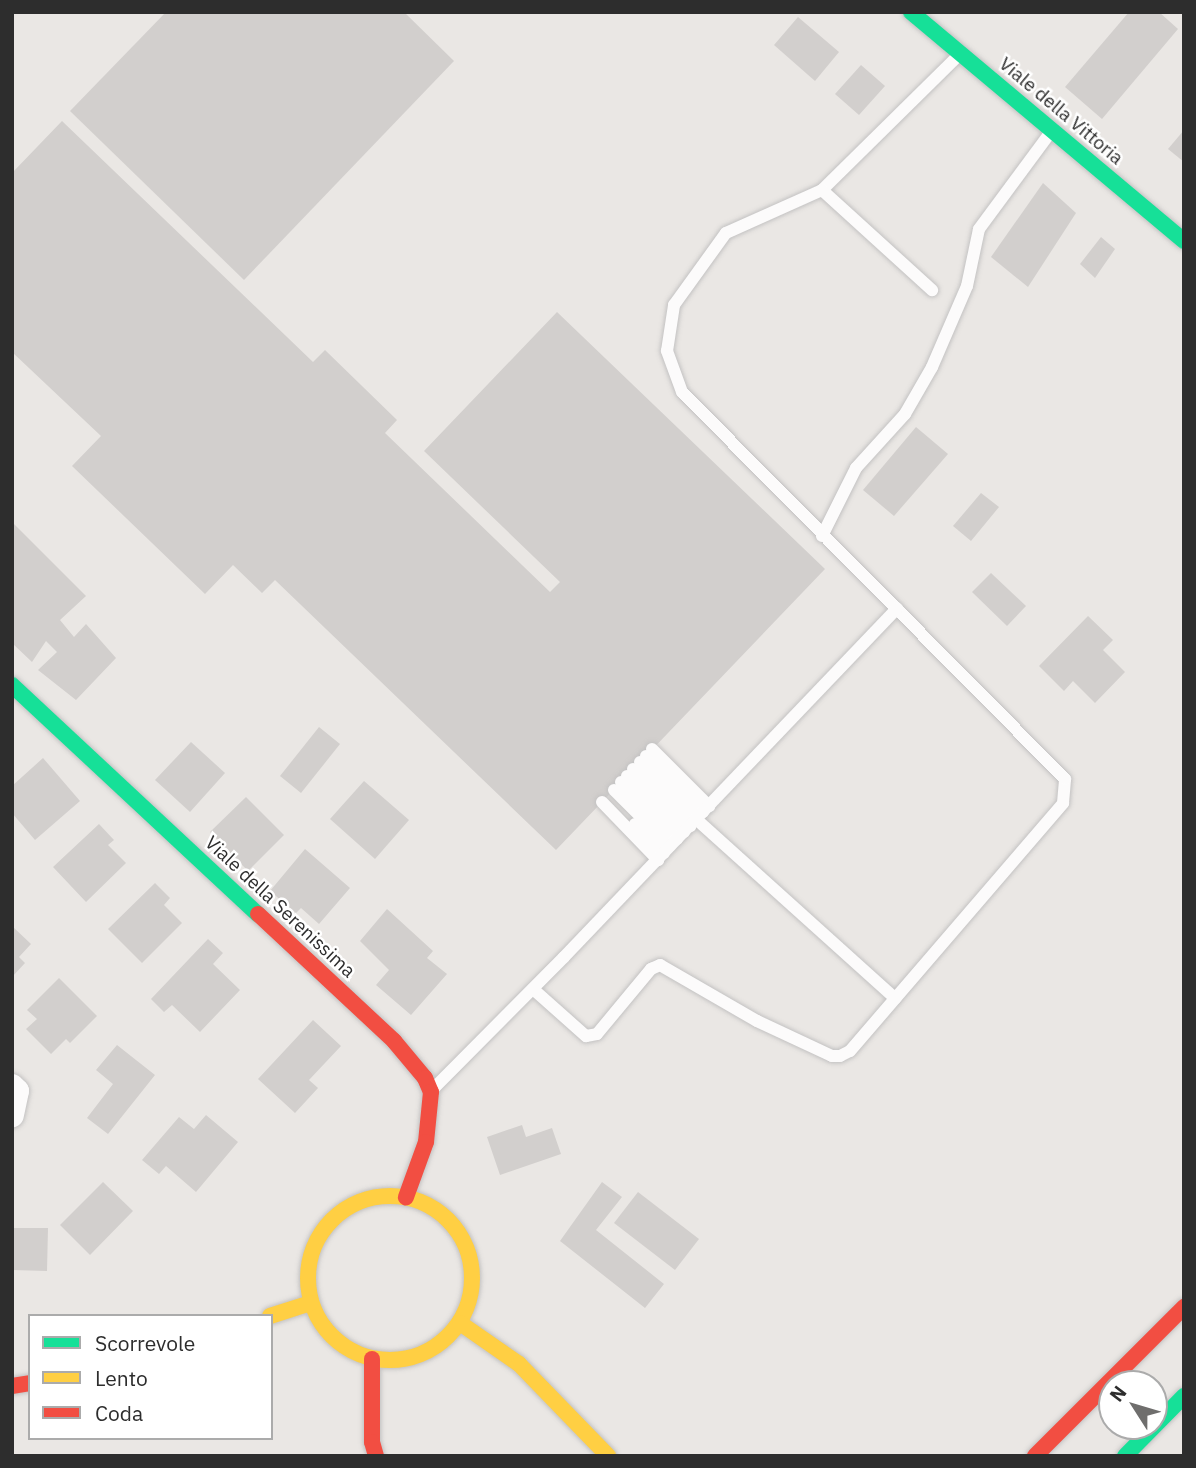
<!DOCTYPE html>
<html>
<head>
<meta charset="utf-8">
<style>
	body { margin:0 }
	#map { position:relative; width:1196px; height:1468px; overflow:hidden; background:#eae7e4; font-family:"IBM Plex Sans",sans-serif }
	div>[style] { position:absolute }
	.building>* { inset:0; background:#d2cfcd }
	.roads { filter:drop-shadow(0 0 2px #c3c2c2) drop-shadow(0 0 2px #c3c2c2) }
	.lane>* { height:12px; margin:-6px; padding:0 6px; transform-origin:6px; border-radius:6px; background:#fcfbfb }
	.street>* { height:24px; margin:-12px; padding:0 12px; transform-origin:12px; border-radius:12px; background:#fcfbfb }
	.fast>* { height:16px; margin:-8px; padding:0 8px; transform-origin:8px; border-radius:8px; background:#16e098 }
	.slow>* { height:16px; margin:-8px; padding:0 8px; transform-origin:8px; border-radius:8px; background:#ffcf43 }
	.slow>.ring { margin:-8px; padding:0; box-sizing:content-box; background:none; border:16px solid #ffcf43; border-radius:50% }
	.jam>* { height:16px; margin:-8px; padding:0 8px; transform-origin:8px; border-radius:8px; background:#f24e42 }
	span { translate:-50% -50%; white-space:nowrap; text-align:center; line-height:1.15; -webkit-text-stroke:5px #fff; paint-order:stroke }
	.street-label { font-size:19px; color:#2d2d2d }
	.frame { position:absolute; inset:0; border:14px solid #2d2d2d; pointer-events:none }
	.legend { position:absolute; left:28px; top:1314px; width:245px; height:126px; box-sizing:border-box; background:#fff; border:2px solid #ababab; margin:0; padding:9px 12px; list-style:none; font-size:21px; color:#2d2d2d }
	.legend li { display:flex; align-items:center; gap:14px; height:35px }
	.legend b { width:35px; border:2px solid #ababab }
	.north { position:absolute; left:1098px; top:1370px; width:70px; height:70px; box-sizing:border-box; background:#fff; border:2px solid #ababab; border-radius:50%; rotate:307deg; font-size:19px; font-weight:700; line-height:28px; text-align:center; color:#2d2d2d }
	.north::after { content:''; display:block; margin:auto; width:24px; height:32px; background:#6f6e6d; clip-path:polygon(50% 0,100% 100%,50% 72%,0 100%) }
</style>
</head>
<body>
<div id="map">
	<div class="building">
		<div style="clip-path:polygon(166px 12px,404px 12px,454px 61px,244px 280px,70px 111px)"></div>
		<div style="clip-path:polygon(1129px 12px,1159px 12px,1178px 29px,1102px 119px,1065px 87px)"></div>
		<div style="clip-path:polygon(798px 17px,839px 52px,815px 81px,774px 45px)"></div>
		<div style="clip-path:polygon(861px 65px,885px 86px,859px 115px,835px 94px)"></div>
		<div style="clip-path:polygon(62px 121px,313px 362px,325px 350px,397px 420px,385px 433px,550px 592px,560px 582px,424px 451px,557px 312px,825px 569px,556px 850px,275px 580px,262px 593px,233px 565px,205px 594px,72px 466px,101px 436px,12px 352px,12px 173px)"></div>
		<div style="clip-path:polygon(1184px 130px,1184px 162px,1168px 149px)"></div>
		<div style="clip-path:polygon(1043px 183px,1076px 213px,1028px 287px,991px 257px)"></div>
		<div style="clip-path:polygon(1101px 237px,1115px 249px,1095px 278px,1080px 264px)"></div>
		<div style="clip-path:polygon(916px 427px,948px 454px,894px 516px,863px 490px)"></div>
		<div style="clip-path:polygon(981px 493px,999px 507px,971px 541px,953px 526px)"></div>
		<div style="clip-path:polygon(12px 522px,86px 596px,60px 620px,74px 637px,86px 624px,116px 658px,76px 700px,38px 670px,57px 652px,46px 641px,32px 662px,12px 643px)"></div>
		<div style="clip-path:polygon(991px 573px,1026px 606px,1007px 626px,972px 592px)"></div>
		<div style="clip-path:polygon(1088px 616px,1113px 640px,1103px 650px,1125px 672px,1095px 703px,1073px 681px,1064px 691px,1039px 666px)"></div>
		<div style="clip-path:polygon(319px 727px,340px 744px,301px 793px,280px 776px)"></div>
		<div style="clip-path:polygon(191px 742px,225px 773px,190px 812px,155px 780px)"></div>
		<div style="clip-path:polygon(43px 758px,80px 801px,35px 840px,12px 813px,12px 786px)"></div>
		<div style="clip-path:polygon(364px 781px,409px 820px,375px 859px,330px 819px)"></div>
		<div style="clip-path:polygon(246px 797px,284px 835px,248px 871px,210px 832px)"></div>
		<div style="clip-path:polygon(99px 824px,114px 840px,108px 845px,126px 863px,86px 902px,53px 867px)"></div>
		<div style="clip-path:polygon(305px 849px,350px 888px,319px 924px,301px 908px,296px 913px,270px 891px)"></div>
		<div style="clip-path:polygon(155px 883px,170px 898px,164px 905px,182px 923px,142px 963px,108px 929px)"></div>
		<div style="clip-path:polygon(387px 909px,433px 951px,427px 958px,447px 974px,411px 1015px,376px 985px,389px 970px,360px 941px)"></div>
		<div style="clip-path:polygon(12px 926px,31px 944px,19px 957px,25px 963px,12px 977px)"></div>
		<div style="clip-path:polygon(208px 939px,223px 953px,213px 964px,240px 990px,200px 1032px,172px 1005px,164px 1012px,151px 999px)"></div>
		<div style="clip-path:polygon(59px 978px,97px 1016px,70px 1043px,66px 1039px,51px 1054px,26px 1029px,37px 1019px,27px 1010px)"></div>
		<div style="clip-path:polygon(313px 1020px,341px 1046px,309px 1080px,318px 1088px,295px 1113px,258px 1079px)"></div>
		<div style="clip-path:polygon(117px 1045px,155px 1075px,108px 1134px,87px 1118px,113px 1084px,96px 1070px)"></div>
		<div style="clip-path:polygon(206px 1115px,238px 1142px,196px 1192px,166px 1166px,159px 1174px,142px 1160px,179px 1117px,194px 1129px)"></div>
		<div style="clip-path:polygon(522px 1125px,526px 1137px,552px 1128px,561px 1154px,500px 1175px,487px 1137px)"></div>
		<div style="clip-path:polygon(103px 1182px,133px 1211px,90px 1255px,60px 1225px)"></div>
		<div style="clip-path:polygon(602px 1182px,622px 1197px,596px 1230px,664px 1284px,645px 1308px,560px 1241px)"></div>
		<div style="clip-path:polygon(638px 1192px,699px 1239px,675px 1270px,614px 1223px)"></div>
		<div style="clip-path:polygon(12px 1228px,48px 1228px,47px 1271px,12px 1270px)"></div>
	</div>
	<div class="roads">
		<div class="lane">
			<div style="left:822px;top:190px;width:192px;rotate:-44.6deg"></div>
			<div style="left:822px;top:536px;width:76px;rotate:-63.4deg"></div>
			<div style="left:856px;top:468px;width:73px;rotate:-47.8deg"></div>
			<div style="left:905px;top:414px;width:54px;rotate:-60.1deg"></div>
			<div style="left:932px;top:367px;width:88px;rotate:-66.6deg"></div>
			<div style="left:967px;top:286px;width:58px;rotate:-78.1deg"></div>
			<div style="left:979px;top:229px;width:119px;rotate:-53.5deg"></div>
			<div style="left:652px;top:749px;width:81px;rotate:45deg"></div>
			<div style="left:646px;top:756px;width:80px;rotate:44.5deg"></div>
			<div style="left:640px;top:762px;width:80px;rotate:45.5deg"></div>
			<div style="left:696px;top:819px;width:268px;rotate:42deg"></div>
			<div style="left:633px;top:769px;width:81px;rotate:45deg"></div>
			<div style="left:627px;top:776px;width:80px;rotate:44.5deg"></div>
			<div style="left:621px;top:782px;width:80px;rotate:45.5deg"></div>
			<div style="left:614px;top:790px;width:79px;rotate:45deg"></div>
			<div style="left:602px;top:802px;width:81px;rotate:46deg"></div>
			<div style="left:635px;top:824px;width:41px;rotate:45deg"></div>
			<div style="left:533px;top:989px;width:71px;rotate:41.6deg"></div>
			<div style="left:586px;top:1036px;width:11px;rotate:-10deg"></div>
			<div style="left:597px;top:1034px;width:85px;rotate:-50.3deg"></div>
			<div style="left:651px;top:969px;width:10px;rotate:-24deg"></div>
			<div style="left:660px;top:965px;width:112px;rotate:30deg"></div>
			<div style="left:757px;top:1021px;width:83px;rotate:25deg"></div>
			<div style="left:832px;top:1056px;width:8px"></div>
			<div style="left:840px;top:1056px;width:11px;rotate:-27deg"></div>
			<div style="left:850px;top:1051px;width:327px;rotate:-49.3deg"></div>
			<div style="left:1063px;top:803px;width:24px;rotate:-85deg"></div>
			<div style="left:1065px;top:779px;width:544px;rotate:-134.7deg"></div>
			<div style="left:682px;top:392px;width:44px;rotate:-110.1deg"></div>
			<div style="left:667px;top:351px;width:47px;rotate:-81.3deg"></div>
			<div style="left:674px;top:305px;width:89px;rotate:-54.2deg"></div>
			<div style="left:726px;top:233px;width:105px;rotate:-24.1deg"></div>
			<div style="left:822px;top:190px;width:149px;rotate:42.3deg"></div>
			<div style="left:433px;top:1089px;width:186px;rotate:-45.2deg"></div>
			<div style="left:564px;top:957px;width:482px;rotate:-46.3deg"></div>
		</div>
		<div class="street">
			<div style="left:12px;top:1086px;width:7px;rotate:45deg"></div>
			<div style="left:17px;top:1091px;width:25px;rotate:102deg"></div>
		</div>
		<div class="fast">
			<div style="left:911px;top:12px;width:356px;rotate:40deg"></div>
			<div style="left:12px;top:685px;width:336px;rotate:43deg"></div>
			<div style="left:1125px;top:1456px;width:84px;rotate:-45.5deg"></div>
		</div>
		<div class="slow">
			<div class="ring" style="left:308px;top:1196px;width:148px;height:148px"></div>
			<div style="left:270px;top:1316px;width:43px;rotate:-17.6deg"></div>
			<div style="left:460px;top:1323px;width:72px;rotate:34.8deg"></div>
			<div style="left:519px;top:1364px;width:128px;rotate:45.9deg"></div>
		</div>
		<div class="jam">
			<div style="left:258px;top:914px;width:186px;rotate:43deg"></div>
			<div style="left:394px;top:1041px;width:48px;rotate:50deg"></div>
			<div style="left:425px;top:1078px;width:15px;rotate:67deg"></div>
			<div style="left:431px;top:1092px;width:50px;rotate:95.7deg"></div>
			<div style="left:426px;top:1142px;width:59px;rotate:110deg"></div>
			<div style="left:372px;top:1359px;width:83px;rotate:90deg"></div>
			<div style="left:372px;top:1442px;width:15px;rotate:74deg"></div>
			<div style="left:12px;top:1386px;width:18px;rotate:-9deg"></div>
			<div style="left:1035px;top:1456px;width:211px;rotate:-45deg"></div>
		</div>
	</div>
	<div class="street-label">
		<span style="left:1061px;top:111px;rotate:40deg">Viale della Vittoria</span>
		<span style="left:280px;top:907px;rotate:43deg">Viale della Serenissima</span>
	</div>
	<div class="frame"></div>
	<ul class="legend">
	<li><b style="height:9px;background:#16e098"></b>Scorrevole</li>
	<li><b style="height:9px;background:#ffcf43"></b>Lento</li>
	<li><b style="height:9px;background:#f24e42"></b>Coda</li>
	</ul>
	<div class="north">N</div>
</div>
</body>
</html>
